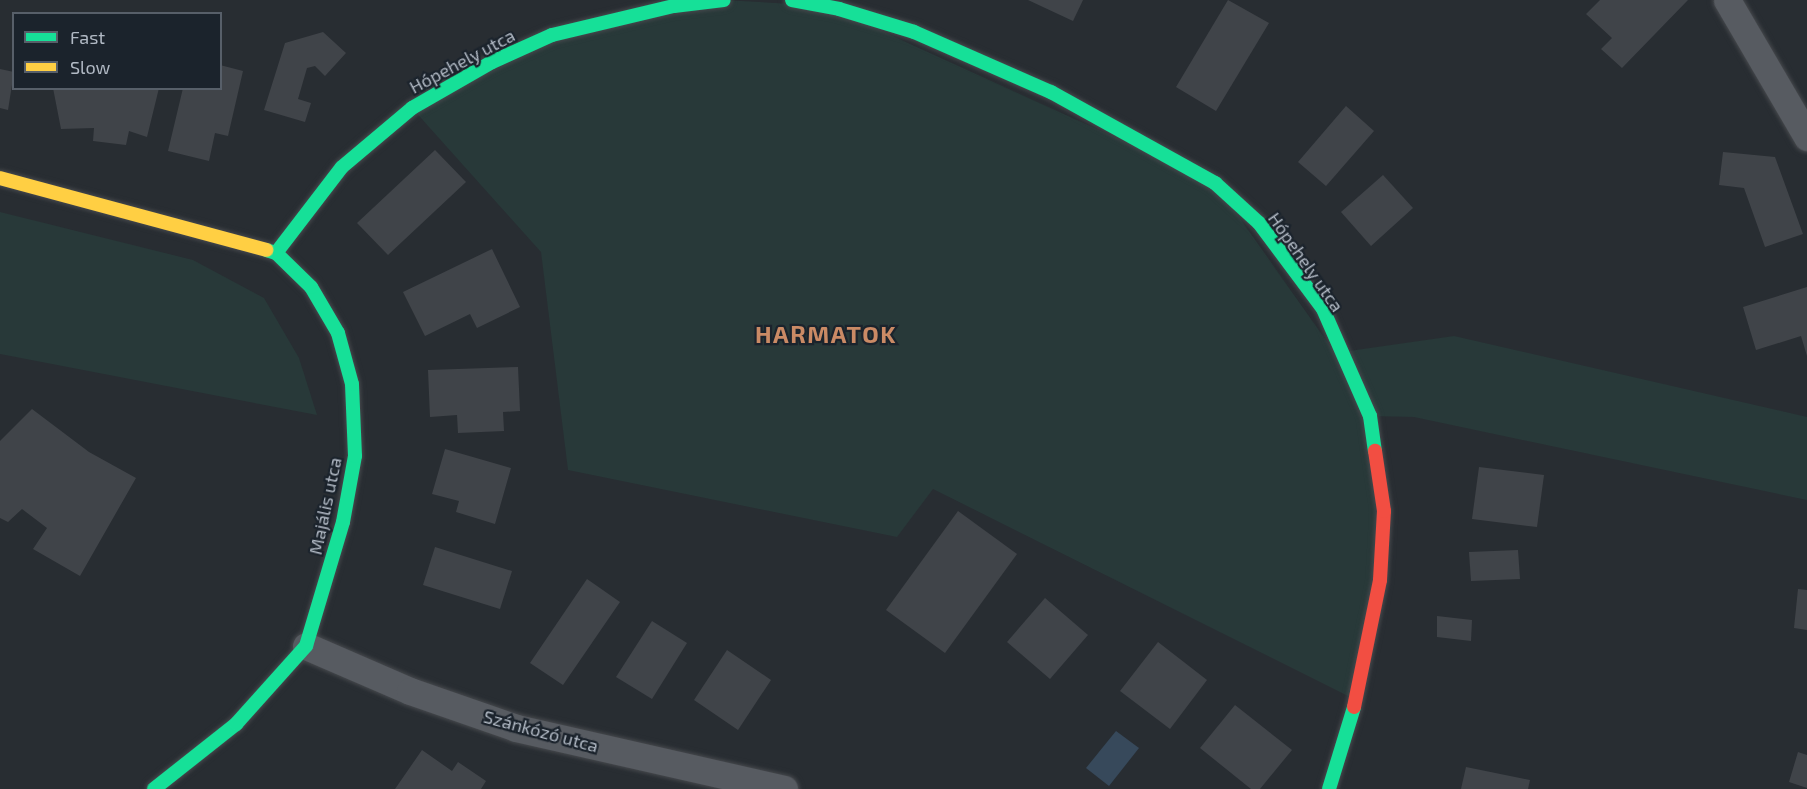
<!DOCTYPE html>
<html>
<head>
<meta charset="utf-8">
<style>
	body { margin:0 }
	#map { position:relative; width:1807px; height:789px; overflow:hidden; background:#282d32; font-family:"Exo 2",sans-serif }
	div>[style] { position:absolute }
	.green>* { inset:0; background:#283939 }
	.water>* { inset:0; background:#37495b }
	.building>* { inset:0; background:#404449 }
	.roads { filter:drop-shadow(0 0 2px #46494d) drop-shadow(0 0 2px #46494d) }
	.street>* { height:27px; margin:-13.5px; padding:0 13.5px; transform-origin:13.5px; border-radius:13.5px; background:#575b61 }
	.fast>* { height:14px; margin:-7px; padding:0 7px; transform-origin:7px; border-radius:7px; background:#16e098 }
	.slow>* { height:14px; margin:-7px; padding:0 7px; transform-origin:7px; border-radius:7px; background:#ffcf43 }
	.jam>* { height:14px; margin:-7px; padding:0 7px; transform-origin:7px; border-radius:7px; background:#f24e42 }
	span { translate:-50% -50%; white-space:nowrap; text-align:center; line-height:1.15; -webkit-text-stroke:4.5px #1b232c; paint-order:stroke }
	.street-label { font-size:18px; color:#b1b9c4 }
	.district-label { font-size:24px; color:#ca8a65; font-weight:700; letter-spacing:1.5px }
	.legend { position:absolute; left:12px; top:12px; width:210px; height:78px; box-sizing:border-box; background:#1b232c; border:2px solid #575f69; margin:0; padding:8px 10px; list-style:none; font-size:18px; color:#b1b9c4 }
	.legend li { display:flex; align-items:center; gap:12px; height:30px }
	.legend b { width:30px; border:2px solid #575f69 }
</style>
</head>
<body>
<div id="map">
	<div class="green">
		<div style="clip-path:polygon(723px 0,827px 6px,1215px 183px,1335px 353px,1454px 336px,1807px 417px,1807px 500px,1414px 417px,1370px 416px,1380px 580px,1356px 700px,933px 489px,897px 537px,568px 470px,541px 252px,412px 108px,588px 26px)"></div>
		<div style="clip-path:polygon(0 212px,193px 260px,264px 298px,299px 358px,317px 415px,0 354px)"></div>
	</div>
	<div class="water">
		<div style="clip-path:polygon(1116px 731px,1139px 748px,1109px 786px,1086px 768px)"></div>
	</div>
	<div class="building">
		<div style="clip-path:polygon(1028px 0,1083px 0,1073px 21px)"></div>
		<div style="clip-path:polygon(1228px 0,1269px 23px,1216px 111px,1176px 87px)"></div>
		<div style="clip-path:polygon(1600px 0,1688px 0,1622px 68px,1601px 49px,1612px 38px,1586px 14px)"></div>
		<div style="clip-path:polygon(323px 32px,346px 53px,325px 76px,315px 66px,307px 68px,298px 99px,311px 103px,305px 122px,264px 110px,285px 43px)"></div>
		<div style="clip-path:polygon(220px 65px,243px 71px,228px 136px,215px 133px,209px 161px,168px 151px,183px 88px,220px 88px)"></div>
		<div style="clip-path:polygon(0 69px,14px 72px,8px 110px,0 108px)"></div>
		<div style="clip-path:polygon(53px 88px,159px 88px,147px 137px,129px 131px,126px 145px,93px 141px,94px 128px,61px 129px)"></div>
		<div style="clip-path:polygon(1346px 106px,1374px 131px,1326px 186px,1298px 162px)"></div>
		<div style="clip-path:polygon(435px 150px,466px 182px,388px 255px,357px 223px)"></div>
		<div style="clip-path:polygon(1723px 152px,1775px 157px,1803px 234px,1765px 247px,1744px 188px,1719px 185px)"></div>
		<div style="clip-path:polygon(1383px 175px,1413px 208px,1371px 246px,1341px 212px)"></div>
		<div style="clip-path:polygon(492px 249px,520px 307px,477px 328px,470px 314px,425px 336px,403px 292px)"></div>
		<div style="clip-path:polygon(1807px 287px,1807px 356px,1801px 336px,1756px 350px,1743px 307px)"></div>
		<div style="clip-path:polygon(518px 367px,520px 411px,503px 412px,504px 431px,458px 433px,457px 415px,430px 417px,428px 370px)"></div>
		<div style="clip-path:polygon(32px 409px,89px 452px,136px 478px,80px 576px,33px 549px,47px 528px,22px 509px,8px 522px,0 518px,0 441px)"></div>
		<div style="clip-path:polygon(445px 449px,511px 468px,495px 524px,456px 512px,459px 501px,432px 494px)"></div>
		<div style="clip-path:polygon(1479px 467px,1544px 475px,1537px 527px,1472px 519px)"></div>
		<div style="clip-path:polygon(958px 511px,1017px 554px,945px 653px,886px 610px)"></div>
		<div style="clip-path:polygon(435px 547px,512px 571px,500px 609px,423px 585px)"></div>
		<div style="clip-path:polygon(1518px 550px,1520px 579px,1471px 581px,1469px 552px)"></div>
		<div style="clip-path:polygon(587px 579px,620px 602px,563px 685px,530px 663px)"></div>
		<div style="clip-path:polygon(1798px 589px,1807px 590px,1807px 630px,1794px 628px)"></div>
		<div style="clip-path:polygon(1045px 598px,1088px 635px,1050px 679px,1007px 642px)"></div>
		<div style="clip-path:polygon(1437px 616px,1472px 620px,1471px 641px,1437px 637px)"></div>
		<div style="clip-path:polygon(652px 621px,687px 643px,652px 699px,616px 677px)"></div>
		<div style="clip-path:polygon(1158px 642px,1207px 680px,1170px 729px,1120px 691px)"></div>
		<div style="clip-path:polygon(727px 650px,771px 680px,738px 730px,694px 700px)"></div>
		<div style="clip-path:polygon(1235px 705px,1292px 750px,1260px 789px,1251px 789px,1200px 748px)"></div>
		<div style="clip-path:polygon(422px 750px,452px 771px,458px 762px,486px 781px,481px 789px,395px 789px)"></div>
		<div style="clip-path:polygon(1798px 752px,1807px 755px,1807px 788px,1789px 782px)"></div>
		<div style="clip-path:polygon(1466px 767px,1530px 780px,1528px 789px,1461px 789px)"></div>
	</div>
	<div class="roads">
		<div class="street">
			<div style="left:1727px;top:0;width:159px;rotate:59.7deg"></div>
			<div style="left:306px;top:646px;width:113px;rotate:23.4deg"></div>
			<div style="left:410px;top:691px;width:112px;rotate:19.2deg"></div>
			<div style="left:516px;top:728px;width:275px;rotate:12.8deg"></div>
		</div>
		<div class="fast">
			<div style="left:792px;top:0;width:48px;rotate:10.8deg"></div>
			<div style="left:839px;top:9px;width:78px;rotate:17deg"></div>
			<div style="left:914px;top:32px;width:150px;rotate:23.7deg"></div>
			<div style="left:1051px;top:92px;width:188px;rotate:29deg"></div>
			<div style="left:1215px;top:183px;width:59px;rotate:42.3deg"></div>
			<div style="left:1259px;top:223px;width:107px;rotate:53.3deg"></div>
			<div style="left:1323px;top:309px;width:117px;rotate:66.3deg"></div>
			<div style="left:1370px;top:416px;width:35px;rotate:82deg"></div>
			<div style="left:276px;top:253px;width:108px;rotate:-52.5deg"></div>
			<div style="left:342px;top:167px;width:92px;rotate:-40.1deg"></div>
			<div style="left:412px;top:108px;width:92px;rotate:-29.9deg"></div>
			<div style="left:492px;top:62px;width:66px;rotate:-24.2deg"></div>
			<div style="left:552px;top:35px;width:125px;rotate:-13.4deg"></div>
			<div style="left:674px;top:6px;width:50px;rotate:-6.8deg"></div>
			<div style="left:154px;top:789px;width:105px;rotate:-38.4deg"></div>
			<div style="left:236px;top:724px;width:105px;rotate:-48.1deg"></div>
			<div style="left:306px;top:646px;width:129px;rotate:-73.4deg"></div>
			<div style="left:343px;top:522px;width:67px;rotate:-79.7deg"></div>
			<div style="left:355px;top:456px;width:72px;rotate:-92.4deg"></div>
			<div style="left:352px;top:384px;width:53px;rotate:-105.4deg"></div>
			<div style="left:338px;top:333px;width:53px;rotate:-120.4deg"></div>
			<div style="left:311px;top:287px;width:49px;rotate:-135.8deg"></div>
			<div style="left:276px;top:253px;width:10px;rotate:-163deg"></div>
			<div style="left:1329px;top:789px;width:86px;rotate:-73deg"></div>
		</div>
		<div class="slow">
			<div style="left:0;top:178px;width:276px;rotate:15.1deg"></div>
		</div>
		<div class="jam">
			<div style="left:1354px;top:707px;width:130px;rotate:-78.4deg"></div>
			<div style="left:1380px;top:580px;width:69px;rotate:-86.7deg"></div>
			<div style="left:1384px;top:511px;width:61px;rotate:-98.5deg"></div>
		</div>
	</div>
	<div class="street-label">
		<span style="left:462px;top:61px;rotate:-28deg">Hópehely utca</span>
		<span style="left:1306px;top:262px;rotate:55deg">Hópehely utca</span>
		<span style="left:325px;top:506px;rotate:-78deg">Majális utca</span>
		<span style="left:541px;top:731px;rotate:15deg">Szánkózó utca</span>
	</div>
	<div class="district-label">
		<span style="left:826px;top:334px">HARMATOK</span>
	</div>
	<ul class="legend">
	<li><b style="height:8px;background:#16e098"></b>Fast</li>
	<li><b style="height:8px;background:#ffcf43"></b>Slow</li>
	</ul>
</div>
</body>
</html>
